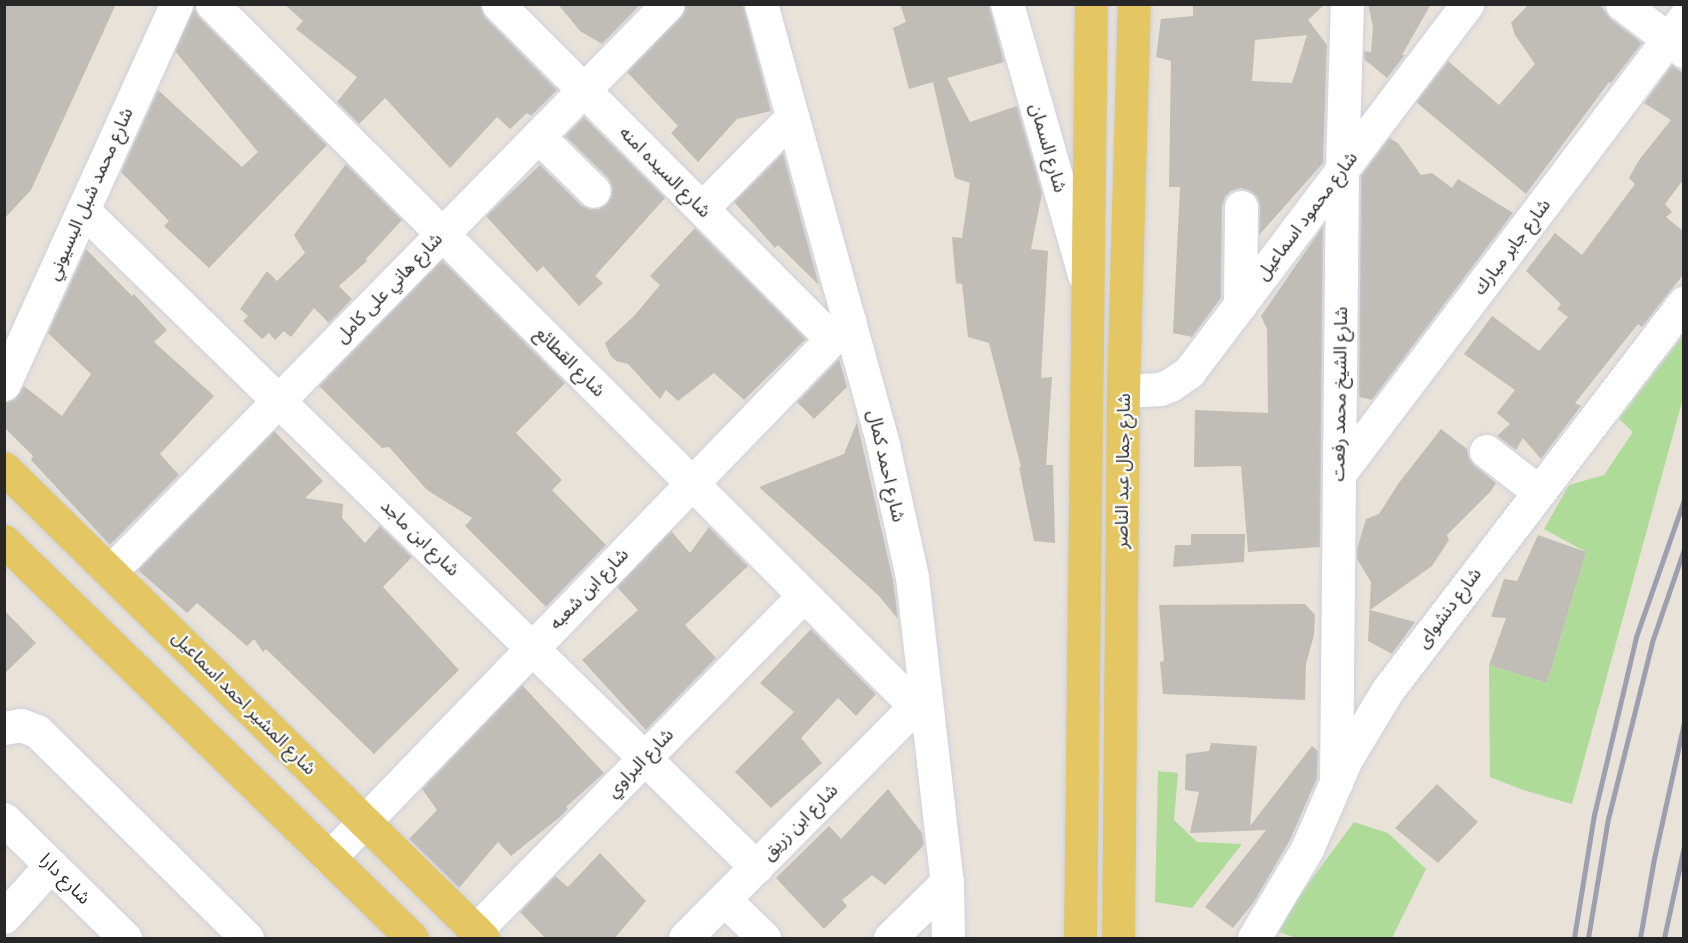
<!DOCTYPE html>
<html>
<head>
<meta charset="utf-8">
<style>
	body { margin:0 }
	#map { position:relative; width:1688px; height:943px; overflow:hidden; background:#e8e2d9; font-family:"Public Sans","Noto Sans Arabic",sans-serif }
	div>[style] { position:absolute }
	.green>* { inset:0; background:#afdb99 }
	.building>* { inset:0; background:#c0bcb6 }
	.roads { filter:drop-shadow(0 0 2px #ced1df) drop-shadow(0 0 2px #ced1df) }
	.minor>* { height:33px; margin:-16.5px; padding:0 16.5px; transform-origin:16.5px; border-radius:16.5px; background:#fff }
	.major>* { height:33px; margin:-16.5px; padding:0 16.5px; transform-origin:16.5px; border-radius:16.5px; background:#e4c663 }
	.rail>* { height:4.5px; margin:-2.25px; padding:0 2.25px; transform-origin:2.25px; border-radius:2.25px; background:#9d9fb0 }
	span { translate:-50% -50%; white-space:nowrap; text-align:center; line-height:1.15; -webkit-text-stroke:4.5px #fff; paint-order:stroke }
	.street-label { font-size:18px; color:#272727 }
	.frame { position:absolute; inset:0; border:6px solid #272727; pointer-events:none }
</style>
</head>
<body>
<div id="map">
	<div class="green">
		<div style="clip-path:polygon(1683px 335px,1683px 398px,1572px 804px,1523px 790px,1490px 777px,1489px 665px,1547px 683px,1586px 552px,1544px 529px,1569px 485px,1604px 475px,1633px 432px,1619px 419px)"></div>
		<div style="clip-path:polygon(1158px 771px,1178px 773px,1174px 820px,1197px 842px,1242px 844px,1192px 908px,1155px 902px)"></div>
		<div style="clip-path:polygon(1354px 822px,1388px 833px,1426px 869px,1392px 938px,1296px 938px,1274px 930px)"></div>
	</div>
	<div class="building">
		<div style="clip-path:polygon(4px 4px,116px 4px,31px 190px,4px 219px)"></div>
		<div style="clip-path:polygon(284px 4px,480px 4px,485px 17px,557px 90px,531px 116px,527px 113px,510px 129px,497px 117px,450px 168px,385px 98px,359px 124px,337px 102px,357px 77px,296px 29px,303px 21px)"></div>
		<div style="clip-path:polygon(558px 4px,641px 4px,602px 44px,580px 31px)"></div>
		<div style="clip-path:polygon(686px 4px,743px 4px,771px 111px,737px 119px,698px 162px,671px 133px,678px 126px,627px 72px,681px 17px)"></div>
		<div style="clip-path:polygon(900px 4px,989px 4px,1004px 62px,947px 78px,970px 122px,1017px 106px,1042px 193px,1031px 249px,1048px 251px,1041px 378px,1052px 377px,1046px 465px,1053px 465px,1055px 543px,1034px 541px,1019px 467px,1021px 467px,989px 343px,968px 337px,962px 284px,956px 283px,952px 237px,962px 238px,970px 183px,955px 178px,933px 82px,909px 89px,893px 28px,906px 22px)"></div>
		<div style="clip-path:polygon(evenodd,1193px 4px,1325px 4px,1308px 20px,1327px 45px,1323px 163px,1259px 235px,1260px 207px,1257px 197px,1250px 191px,1241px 188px,1231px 191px,1225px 197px,1222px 207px,1221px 298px,1192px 337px,1173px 333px,1180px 187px,1169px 187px,1171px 61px,1156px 57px,1161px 19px,1193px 16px,1193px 4px,1307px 35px,1292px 83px,1252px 81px,1255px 40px,1307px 35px)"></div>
		<div style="clip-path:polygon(1368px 4px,1431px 4px,1402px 55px,1405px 55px,1387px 78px,1364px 59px,1364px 51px,1371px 52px,1373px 27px)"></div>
		<div style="clip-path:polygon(1529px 4px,1599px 4px,1611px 19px,1642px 43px,1611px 83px,1609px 82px,1526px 194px,1416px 102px,1448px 61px,1499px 105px,1535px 64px,1515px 35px,1511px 23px)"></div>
		<div style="clip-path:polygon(194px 8px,199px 17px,327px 145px,209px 268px,164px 226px,169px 221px,121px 172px,158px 90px,242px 167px,258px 152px,175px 51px)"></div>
		<div style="clip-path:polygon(1672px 65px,1683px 73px,1683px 180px,1665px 204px,1672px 212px,1666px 217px,1683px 231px,1683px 275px,1642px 327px,1638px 324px,1575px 403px,1581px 406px,1541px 459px,1523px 438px,1516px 450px,1497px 436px,1510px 424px,1497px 413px,1515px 390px,1464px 354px,1492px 316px,1539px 351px,1568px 317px,1557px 309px,1561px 304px,1526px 271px,1555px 233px,1582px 255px,1635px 184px,1629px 178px,1639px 160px,1671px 120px,1644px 103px)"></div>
		<div style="clip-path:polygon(584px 117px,665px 198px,595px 276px,603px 283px,579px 306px,543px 266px,537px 272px,486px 216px,540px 165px,581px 205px,589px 209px,598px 209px,607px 204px,612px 195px,612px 187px,608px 178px,565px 136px)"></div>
		<div style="clip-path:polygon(1389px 138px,1398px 143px,1421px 175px,1432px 173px,1452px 188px,1458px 179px,1513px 213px,1372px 400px,1359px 397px,1361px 176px)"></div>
		<div style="clip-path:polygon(783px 153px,819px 285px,778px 245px,775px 248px,734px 202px)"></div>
		<div style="clip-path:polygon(346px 164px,402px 220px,366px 259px,367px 261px,339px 286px,352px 299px,329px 323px,314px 308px,291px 337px,284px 331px,275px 340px,269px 333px,262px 339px,243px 321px,248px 316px,240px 309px,267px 271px,277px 281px,305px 253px,294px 235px)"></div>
		<div style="clip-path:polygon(1323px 226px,1320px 547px,1248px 552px,1241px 466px,1194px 467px,1195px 410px,1268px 413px,1267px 329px,1261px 316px)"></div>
		<div style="clip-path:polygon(695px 228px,806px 339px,744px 400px,714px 373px,678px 401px,666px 390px,660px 399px,628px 364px,616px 361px,610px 355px,605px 343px,634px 316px,660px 285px,650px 276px)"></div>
		<div style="clip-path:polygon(86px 249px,132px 296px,134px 294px,167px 330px,154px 342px,214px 396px,160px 454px,179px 475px,110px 545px,31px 460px,33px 456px,4px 427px,4px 403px,15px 399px,24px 386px,62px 416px,91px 374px,48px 333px)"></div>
		<div style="clip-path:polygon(442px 260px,565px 383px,516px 433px,562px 480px,552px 490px,606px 545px,546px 607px,465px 526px,472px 518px,427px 490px,389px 447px,382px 448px,319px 386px)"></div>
		<div style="clip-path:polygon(839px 359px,847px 387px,814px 419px,797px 402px)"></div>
		<div style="clip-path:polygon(857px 422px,893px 580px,898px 619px,879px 596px,759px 487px,844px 454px)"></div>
		<div style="clip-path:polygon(1441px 429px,1467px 449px,1469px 458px,1474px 465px,1496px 483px,1491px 491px,1447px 535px,1449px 540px,1432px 566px,1370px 610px,1415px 622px,1392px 654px,1368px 641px,1371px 582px,1357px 559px,1357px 549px,1366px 519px,1379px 514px,1398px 484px)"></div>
		<div style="clip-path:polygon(274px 431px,323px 481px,305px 498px,343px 504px,342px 518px,365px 543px,380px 526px,412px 557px,383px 587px,459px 670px,374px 754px,266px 649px,263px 652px,254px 639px,247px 646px,197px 603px,187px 613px,138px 570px)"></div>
		<div style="clip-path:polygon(709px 527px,748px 566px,685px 625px,716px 658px,646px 730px,582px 660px,638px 610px,617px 587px,671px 531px,690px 553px)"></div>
		<div style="clip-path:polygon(1191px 534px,1245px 534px,1244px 562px,1173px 567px,1175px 545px,1191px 545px)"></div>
		<div style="clip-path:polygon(1538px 535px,1586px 552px,1547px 683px,1489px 665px,1506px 618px,1491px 617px,1504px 579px,1517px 581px)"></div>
		<div style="clip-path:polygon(1305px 604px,1315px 615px,1314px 635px,1306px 664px,1305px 700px,1163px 694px,1160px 662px,1164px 661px,1159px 605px)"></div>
		<div style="clip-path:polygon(4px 610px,36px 643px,4px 674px)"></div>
		<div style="clip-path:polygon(811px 629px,876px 694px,856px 716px,838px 698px,801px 738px,822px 763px,771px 808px,735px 772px,794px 712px,760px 683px)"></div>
		<div style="clip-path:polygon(522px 685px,604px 773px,566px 807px,568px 809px,560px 817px,511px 856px,498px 842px,459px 888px,409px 839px,437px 810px,422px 789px)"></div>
		<div style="clip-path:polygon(1211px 743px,1257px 746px,1250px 826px,1312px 746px,1318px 751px,1317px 778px,1290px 840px,1254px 902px,1233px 928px,1205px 907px,1266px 830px,1190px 833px,1199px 792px,1185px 790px,1186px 754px,1209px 751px)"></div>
		<div style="clip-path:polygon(1437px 784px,1478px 822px,1438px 863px,1395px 828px)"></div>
		<div style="clip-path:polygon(888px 789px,922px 833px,924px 845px,885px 885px,872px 875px,842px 900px,847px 906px,824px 929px,776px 878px,829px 826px,841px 839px)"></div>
		<div style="clip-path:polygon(600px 853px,646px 901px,614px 939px,546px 939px,520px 912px,555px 876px,568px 887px)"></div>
	</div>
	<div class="roads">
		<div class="minor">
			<div style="left:212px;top:4px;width:1012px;rotate:44.96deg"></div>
			<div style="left:498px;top:4px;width:473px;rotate:45.1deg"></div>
			<div style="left:761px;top:4px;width:458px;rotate:74.5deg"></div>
			<div style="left:883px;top:445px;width:135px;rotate:77.6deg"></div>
			<div style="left:912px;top:577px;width:307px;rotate:83.5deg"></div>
			<div style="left:947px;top:882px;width:56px;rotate:89deg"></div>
			<div style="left:1007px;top:4px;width:281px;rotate:74.1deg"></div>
			<div style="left:1622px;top:4px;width:78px;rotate:37.2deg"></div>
			<div style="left:538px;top:136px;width:78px;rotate:44.5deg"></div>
			<div style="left:702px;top:208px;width:128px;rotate:-45.3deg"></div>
			<div style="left:83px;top:210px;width:941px;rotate:44.31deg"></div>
			<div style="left:1240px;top:305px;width:98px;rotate:-89.4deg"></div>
			<div style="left:4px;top:384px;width:417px;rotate:-65.6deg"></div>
			<div style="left:1123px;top:391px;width:37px;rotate:-3deg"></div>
			<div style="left:1160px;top:389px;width:11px;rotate:-22deg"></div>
			<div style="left:1170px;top:385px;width:23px;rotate:-34deg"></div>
			<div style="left:1189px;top:372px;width:461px;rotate:-52.9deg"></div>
			<div style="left:1486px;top:451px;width:66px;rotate:37.6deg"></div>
			<div style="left:1339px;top:474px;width:572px;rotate:-52.89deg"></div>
			<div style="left:110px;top:572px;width:796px;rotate:-45.51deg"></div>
			<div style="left:4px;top:728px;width:17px;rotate:-10deg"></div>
			<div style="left:21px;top:725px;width:17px;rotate:21deg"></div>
			<div style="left:37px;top:731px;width:295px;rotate:44.6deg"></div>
			<div style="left:1336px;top:783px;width:614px;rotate:-89.44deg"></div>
			<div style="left:1342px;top:169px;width:165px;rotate:-88.3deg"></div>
			<div style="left:4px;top:819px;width:170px;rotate:44.5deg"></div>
			<div style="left:329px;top:858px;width:748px;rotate:-45.92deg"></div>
			<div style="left:724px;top:899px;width:56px;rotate:44.3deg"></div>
			<div style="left:4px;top:917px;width:70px;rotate:-47.9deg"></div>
			<div style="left:475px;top:931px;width:470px;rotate:-45.6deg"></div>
			<div style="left:685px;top:938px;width:327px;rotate:-45.2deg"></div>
			<div style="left:890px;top:938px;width:80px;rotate:-44.5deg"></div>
			<div style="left:1254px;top:938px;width:104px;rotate:-59.2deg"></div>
			<div style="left:1307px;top:849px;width:98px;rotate:-66.6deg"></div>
			<div style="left:1346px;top:759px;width:79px;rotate:-58.9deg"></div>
			<div style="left:1387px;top:691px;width:489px;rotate:-52.6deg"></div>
		</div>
		<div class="major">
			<div style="left:4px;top:468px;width:671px;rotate:44.46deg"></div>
			<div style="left:4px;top:541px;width:569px;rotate:44.22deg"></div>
			<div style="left:1080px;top:938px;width:934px;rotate:-89.33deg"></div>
			<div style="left:1118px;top:938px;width:547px;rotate:-89.48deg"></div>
			<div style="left:1123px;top:391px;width:387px;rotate:-88.4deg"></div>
		</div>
	</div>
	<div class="rail">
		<div style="left:1574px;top:938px;width:125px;rotate:-80.8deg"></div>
		<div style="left:1594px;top:815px;width:183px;rotate:-76.7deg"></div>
		<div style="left:1636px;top:637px;width:145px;rotate:-70.7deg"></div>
		<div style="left:1588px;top:938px;width:121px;rotate:-80.5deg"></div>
		<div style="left:1608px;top:819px;width:182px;rotate:-76deg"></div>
		<div style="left:1652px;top:642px;width:98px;rotate:-71deg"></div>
		<div style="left:1640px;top:938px;width:80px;rotate:-80deg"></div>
		<div style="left:1654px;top:859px;width:140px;rotate:-77.6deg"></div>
		<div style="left:1664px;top:938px;width:94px;rotate:-77.7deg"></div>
	</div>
	<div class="street-label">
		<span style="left:1048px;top:148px;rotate:74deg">شارع السمان</span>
		<span style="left:665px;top:172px;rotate:45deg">شارع السيده امنه</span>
		<span style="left:90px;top:194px;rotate:-66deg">شارع محمد شبل البسيوني</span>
		<span style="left:1307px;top:216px;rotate:-53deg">شارع محمود اسماعيل</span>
		<span style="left:1512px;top:247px;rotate:-53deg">شارع جابر مبارك</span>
		<span style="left:389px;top:288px;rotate:-46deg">شارع هاني على كامل</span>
		<span style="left:570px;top:362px;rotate:45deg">شارع القطائع</span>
		<span style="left:1340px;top:394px;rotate:-89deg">شارع الشيخ محمد رفعت</span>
		<span style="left:886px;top:466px;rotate:77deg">شارع احمد كمال</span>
		<span style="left:1123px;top:471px;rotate:-89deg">شارع جمال عبد الناصر</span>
		<span style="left:420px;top:538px;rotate:44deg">شارع ابن ماجد</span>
		<span style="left:589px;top:589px;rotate:-46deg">شارع ابن شعبه</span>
		<span style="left:1449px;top:608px;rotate:-53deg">شارع دنشواى</span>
		<span style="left:244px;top:703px;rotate:45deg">شارع المشير احمد اسماعيل</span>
		<span style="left:640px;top:763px;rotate:-46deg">شارع البراوي</span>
		<span style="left:800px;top:822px;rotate:-45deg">شارع ابن زريق</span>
		<span style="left:65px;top:879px;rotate:45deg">شارع دارا</span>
	</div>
	<div class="frame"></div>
</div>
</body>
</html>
